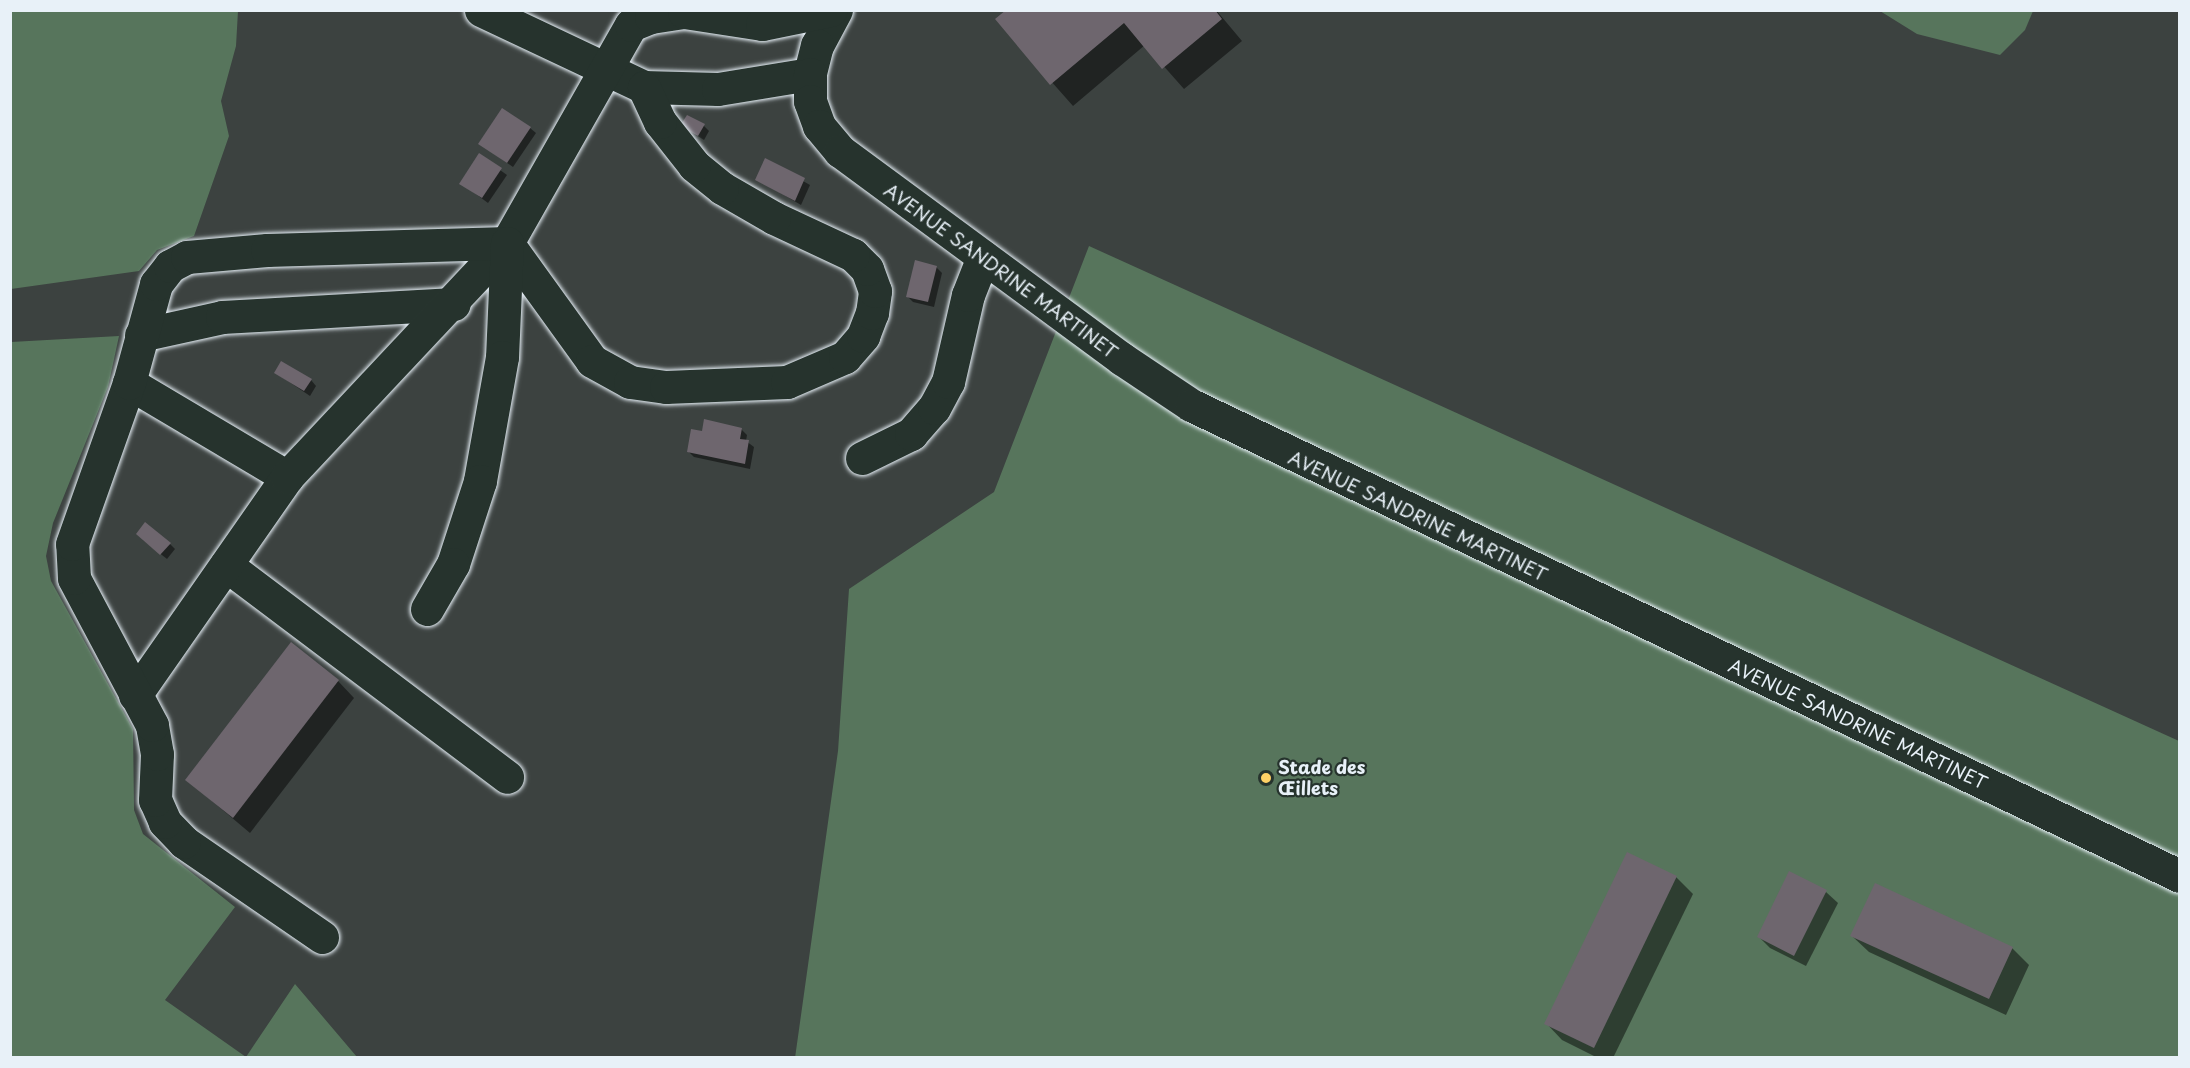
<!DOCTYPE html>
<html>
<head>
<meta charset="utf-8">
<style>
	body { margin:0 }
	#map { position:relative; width:2190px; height:1068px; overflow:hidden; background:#3c4240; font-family:"Playpen Sans",sans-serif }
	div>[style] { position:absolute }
	.green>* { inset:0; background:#57755c }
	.shadow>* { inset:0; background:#0007 }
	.building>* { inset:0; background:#6e666e }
	.roads { filter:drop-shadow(0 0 2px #e8f1f8) drop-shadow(0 0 2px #e8f1f8) }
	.minor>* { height:33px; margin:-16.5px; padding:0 16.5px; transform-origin:16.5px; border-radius:16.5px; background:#26332d }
	.dots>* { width:16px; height:16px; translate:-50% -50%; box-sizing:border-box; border:3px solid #26332d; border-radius:50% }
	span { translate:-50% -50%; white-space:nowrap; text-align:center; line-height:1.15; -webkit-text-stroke:4.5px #26332d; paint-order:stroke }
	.street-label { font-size:18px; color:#e8f1f8 }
	.poi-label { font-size:18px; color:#e8f1f8; font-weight:700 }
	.left { translate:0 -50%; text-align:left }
	.frame { position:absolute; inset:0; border:12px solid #e8f1f8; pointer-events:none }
</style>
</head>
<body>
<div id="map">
	<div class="green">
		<div style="clip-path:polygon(10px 11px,238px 11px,236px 46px,221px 101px,229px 136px,194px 236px,157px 250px,139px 271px,11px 289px)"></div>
		<div style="clip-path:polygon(1880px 11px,2033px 11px,2025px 30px,2000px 55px,1917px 34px)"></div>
		<div style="clip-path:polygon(1089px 246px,2179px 741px,2179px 1057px,795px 1058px,838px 751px,849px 589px,994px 492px)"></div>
		<div style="clip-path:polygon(119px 336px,108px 387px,53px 523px,46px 556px,51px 581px,133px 729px,134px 810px,143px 834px,235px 907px,165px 1000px,246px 1057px,295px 984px,357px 1057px,11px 1057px,11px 342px)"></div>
	</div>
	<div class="shadow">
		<div style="clip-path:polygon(1008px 10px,1216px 10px,1242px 41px,1184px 89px,1145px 45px,1073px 106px,997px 20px)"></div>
		<div style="clip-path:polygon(682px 126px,704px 126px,709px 131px,704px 140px)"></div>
		<div style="clip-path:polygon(530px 128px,536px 133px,513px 167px,480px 144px)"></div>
		<div style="clip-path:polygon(479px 155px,507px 175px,488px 203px,461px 183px)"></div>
		<div style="clip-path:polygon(766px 160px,810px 185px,801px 205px,757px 179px)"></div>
		<div style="clip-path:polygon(936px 267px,942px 273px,934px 307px,913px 302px,907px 296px)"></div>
		<div style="clip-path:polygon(276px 373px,311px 380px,316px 386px,310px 396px)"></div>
		<div style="clip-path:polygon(741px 429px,747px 435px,746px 441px,754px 447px,750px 469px,694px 457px,689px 452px,703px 432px)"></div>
		<div style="clip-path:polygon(143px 540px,170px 544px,175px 549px,167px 559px)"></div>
		<div style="clip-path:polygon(338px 681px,354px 698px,250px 833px,187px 780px)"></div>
		<div style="clip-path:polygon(1676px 877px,1693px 894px,1613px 1058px,1598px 1058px,1562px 1040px,1546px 1023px)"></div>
		<div style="clip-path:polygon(1826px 892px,1838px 903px,1806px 966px,1770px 948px,1759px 937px)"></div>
		<div style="clip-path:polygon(1852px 936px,2012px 948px,2029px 965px,2006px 1015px,1869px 952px)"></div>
	</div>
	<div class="building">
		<div style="clip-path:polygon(1006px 10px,1215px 10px,1222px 19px,1162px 69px,1124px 23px,1050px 85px,995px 19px)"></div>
		<div style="clip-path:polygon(502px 108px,531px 127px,507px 163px,478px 144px)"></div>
		<div style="clip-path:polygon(687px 115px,705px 124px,698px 136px,680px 126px)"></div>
		<div style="clip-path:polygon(479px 153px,502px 168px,482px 198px,459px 184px)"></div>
		<div style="clip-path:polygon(765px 158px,805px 178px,795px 201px,755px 180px)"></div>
		<div style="clip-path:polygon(915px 260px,937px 266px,928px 302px,906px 297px)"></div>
		<div style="clip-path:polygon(281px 361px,312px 379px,304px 391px,274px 373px)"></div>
		<div style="clip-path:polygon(704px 419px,742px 428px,740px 439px,749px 440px,745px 464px,687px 452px,691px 429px,702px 431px)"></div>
		<div style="clip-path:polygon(145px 522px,171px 543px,160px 555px,136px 534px)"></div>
		<div style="clip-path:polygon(291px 642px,339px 680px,233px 818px,185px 780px)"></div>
		<div style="clip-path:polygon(1627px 852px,1677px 876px,1594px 1048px,1544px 1024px)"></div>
		<div style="clip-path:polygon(1789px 871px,1827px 890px,1794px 956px,1757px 937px)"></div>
		<div style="clip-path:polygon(1875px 883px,2013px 947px,1989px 999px,1850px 936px)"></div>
	</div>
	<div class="roads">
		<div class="minor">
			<div style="left:481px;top:10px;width:180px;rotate:25.3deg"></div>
			<div style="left:644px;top:87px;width:74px;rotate:1.5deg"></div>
			<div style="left:718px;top:89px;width:93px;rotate:-9.3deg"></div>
			<div style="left:836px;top:10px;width:40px;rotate:118deg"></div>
			<div style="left:817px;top:45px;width:30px;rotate:104deg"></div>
			<div style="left:810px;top:74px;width:27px;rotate:90deg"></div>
			<div style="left:810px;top:101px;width:27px;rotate:70deg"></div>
			<div style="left:819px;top:126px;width:33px;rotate:50deg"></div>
			<div style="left:840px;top:151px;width:350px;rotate:36.4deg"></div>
			<div style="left:1122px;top:359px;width:83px;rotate:33.7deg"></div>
			<div style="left:1191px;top:405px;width:1095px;rotate:25.47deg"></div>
			<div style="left:507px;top:243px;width:145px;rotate:54.2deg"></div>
			<div style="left:592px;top:361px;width:43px;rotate:28.9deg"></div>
			<div style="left:630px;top:382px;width:36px;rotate:8deg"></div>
			<div style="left:666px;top:387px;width:121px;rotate:-2.4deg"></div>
			<div style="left:787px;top:382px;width:63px;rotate:-23.3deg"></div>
			<div style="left:845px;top:357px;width:28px;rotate:-49deg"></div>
			<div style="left:863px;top:336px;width:25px;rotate:-69deg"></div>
			<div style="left:872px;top:313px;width:22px;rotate:-82deg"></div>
			<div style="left:875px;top:291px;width:23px;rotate:-110deg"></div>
			<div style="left:867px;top:269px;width:20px;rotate:-135deg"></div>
			<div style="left:853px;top:255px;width:87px;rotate:-154.9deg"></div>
			<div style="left:774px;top:218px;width:60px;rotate:-150deg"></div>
			<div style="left:722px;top:188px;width:36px;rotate:-141deg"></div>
			<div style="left:694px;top:165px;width:55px;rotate:-128.3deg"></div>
			<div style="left:660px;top:122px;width:38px;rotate:-115deg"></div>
			<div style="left:141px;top:335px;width:83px;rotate:-12.5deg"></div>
			<div style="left:222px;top:317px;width:232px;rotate:-3.2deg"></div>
			<div style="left:129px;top:383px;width:184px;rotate:30.7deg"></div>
			<div style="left:862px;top:458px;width:55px;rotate:-26.1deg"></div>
			<div style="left:911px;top:434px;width:35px;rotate:-49deg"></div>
			<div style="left:934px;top:408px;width:30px;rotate:-62deg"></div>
			<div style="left:948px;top:382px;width:89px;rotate:-77.1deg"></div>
			<div style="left:968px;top:295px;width:41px;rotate:-68.5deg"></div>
			<div style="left:226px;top:565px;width:352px;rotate:37deg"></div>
			<div style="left:135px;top:695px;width:266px;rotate:-55.1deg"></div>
			<div style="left:287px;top:477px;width:321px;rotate:-46.8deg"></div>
			<div style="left:507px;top:243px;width:251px;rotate:-60.4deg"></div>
			<div style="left:631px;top:25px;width:22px;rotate:-22deg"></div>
			<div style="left:651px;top:17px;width:33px;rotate:-9deg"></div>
			<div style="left:684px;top:12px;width:79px;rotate:8.7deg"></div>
			<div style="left:762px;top:24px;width:70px;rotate:-11.5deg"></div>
			<div style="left:322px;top:937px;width:168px;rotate:-145.5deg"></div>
			<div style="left:184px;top:842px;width:28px;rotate:-134deg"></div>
			<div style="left:165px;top:822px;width:24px;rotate:-114deg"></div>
			<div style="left:155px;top:800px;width:46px;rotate:-87.5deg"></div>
			<div style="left:157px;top:754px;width:29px;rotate:-100deg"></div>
			<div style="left:152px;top:725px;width:166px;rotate:-118deg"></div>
			<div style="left:74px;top:578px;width:34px;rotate:-93deg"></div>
			<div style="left:72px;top:544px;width:171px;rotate:-70.5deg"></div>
			<div style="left:129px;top:383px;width:103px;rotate:-74.7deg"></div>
			<div style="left:156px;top:284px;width:23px;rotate:-52deg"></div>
			<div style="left:170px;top:266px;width:19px;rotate:-28deg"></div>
			<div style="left:187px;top:257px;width:80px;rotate:-5deg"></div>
			<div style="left:267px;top:250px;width:240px;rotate:-1.7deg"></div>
			<div style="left:507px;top:243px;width:114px;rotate:92.5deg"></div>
			<div style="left:502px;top:357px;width:126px;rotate:100.1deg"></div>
			<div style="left:480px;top:481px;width:87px;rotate:108deg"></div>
			<div style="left:453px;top:564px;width:52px;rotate:120deg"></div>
		</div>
	</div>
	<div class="dots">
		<div style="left:1266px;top:778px;background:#ffd166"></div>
	</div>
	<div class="street-label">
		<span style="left:1001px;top:271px;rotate:36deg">AVENUE SANDRINE MARTINET</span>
		<span style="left:1418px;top:516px;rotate:25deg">AVENUE SANDRINE MARTINET</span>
		<span style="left:1858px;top:724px;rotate:25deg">AVENUE SANDRINE MARTINET</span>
	</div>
	<div class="poi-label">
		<span class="left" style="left:1278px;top:778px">Stade des<br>Œillets</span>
	</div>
	<div class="frame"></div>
</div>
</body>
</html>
